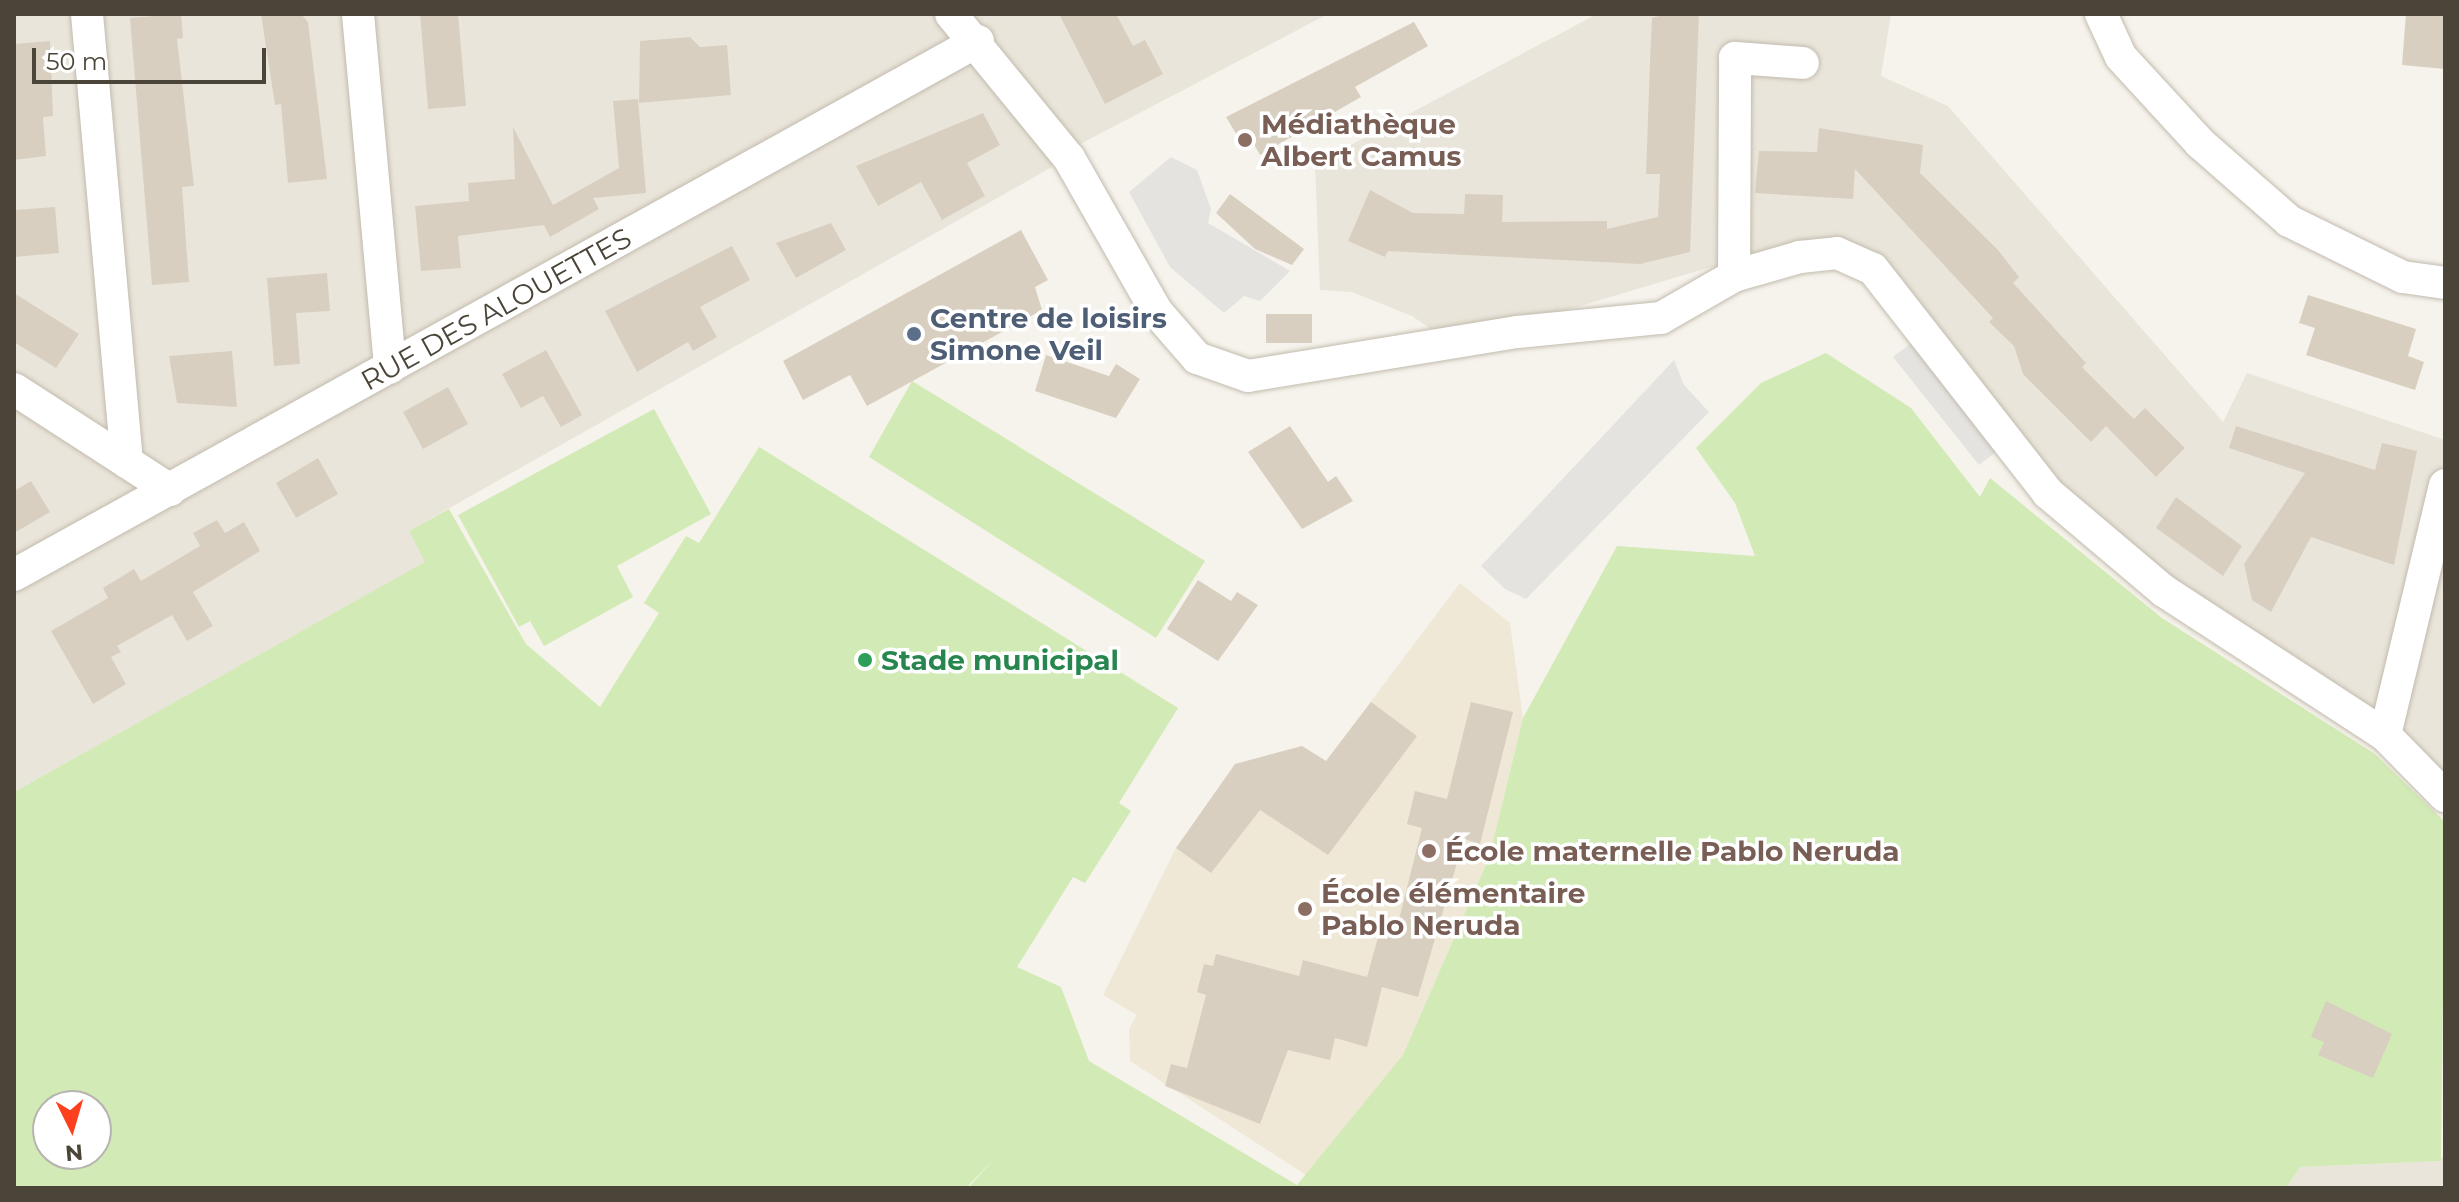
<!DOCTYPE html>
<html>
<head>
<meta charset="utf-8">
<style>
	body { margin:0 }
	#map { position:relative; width:2459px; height:1202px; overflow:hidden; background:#f6f3ec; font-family:Montserrat,sans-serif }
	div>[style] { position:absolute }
	.residential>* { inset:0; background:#eae5da }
	.education>* { inset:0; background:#efe8d6 }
	.green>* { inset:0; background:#d2eab5 }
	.parking>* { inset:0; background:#e5e3e0 }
	.building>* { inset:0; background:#d8cfc1 }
	.roads { filter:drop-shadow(0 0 2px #c2bbae) drop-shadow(0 0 2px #c2bbae) }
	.street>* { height:32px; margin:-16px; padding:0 16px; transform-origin:16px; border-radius:16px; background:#fff }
	.dots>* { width:22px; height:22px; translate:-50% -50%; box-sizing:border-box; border:4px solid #fff; border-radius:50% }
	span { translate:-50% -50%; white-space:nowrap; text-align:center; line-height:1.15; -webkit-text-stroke:7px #fff; paint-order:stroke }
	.education-label { font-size:28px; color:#785e54; font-weight:700 }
	.left { translate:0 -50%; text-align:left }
	.street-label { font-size:28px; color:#4b4439 }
	.service-label { font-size:28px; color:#4e5e75; font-weight:700 }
	.leisure-label { font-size:28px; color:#27864d; font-weight:700 }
	.frame { position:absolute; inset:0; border:16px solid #4b4439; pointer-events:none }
	.north { position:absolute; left:32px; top:1090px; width:80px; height:80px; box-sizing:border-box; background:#fff; border:2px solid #b7b4b0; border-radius:50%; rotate:175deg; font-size:22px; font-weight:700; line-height:32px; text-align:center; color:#4b4439 }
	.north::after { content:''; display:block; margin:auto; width:28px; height:36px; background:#fc3f1d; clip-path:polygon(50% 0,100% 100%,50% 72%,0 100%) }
	.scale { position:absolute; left:32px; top:48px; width:234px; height:36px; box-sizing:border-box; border:4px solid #4b4439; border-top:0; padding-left:10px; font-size:24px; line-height:28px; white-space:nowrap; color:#4b4439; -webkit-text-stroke:6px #fff; paint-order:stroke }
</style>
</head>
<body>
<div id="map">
	<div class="residential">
		<div style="clip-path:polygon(14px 14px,1328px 14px,1065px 152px,1068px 158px,409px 531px,426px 562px,14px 792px)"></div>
		<div style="clip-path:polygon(1597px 14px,1891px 14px,1881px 76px,1948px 106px,2223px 422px,2247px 373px,2445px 440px,2445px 796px,2048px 493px,1873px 268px,1800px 257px,1711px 267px,1453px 344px,1412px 316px,1352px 292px,1320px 290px,1315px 164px)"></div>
		<div style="clip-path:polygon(2445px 1152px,2445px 1188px,2286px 1188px,2300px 1167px,2440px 1161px)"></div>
	</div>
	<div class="education">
		<div style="clip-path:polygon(1460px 583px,1510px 623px,1523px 718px,1489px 858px,1403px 1055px,1309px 1177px,1130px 1061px,1129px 1029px,1137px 1015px,1103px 995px,1176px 848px,1230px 772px,1302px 746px,1326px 761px)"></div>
	</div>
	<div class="green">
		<div style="clip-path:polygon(evenodd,1826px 353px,1911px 408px,1980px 497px,1990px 478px,2162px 618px,2375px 754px,2445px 822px,2441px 1161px,2300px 1167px,2286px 1188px,968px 1188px,994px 1159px,966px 1188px,14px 1188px,14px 792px,425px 562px,409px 531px,449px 509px,526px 644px,600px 707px,659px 613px,644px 603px,686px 536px,699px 543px,759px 447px,1178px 708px,1119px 803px,1131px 811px,1085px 883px,1073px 877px,1017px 967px,1061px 987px,1089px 1061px,1297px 1185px,1403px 1055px,1489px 858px,1523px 718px,1617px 546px,1755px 556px,1735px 503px,1696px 448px,1761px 383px,1826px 353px,48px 1106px,96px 1106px,96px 1154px,48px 1154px,48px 1106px)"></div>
		<div style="clip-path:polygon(912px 381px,1205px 561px,1156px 638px,869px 457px)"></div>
		<div style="clip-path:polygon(654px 409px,711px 514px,617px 566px,633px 597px,544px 646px,530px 621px,519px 627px,458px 515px)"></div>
	</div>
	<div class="parking">
		<div style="clip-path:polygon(1171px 157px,1197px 170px,1211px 209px,1208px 223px,1290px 271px,1260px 301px,1244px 296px,1224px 313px,1170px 267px,1129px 192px)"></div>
		<div style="clip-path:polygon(1926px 332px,2009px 442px,1979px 465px,1893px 357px)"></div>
		<div style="clip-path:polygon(1674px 360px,1684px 385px,1709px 412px,1526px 599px,1505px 589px,1481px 566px)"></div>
	</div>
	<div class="building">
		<div style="clip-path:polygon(181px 14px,183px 38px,177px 39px,194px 186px,182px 187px,189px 282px,152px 285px,130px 18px)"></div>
		<div style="clip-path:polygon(261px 14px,301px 14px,308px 22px,327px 179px,288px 183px,281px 104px,275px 105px)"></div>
		<div style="clip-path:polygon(420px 14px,458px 14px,466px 106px,428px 109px)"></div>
		<div style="clip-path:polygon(1059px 14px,1116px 14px,1133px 46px,1145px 40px,1163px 74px,1105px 104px)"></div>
		<div style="clip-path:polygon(1666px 14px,1699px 14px,1690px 252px,1640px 264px,1388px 251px,1385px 257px,1348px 241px,1370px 190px,1413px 213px,1464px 214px,1465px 194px,1503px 195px,1502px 222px,1607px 221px,1607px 229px,1658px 217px,1660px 174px,1646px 174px,1650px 62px,1652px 18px)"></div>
		<div style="clip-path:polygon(2406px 14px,2445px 14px,2445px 69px,2402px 65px)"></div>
		<div style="clip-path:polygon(1414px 22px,1428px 46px,1355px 87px,1361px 97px,1260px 155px,1253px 142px,1244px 147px,1226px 117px)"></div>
		<div style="clip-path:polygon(690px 37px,700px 47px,727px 45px,731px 95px,639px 103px,640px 41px)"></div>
		<div style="clip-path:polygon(50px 41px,53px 116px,43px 117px,46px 156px,14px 160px,14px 44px)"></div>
		<div style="clip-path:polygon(638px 99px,646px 193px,593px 198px,599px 209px,550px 237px,544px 225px,458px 236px,461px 268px,421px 271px,415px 206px,469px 201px,468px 183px,515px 179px,513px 127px,553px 205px,619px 168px,613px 101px)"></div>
		<div style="clip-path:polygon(983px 113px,1000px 145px,967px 163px,985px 196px,942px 220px,921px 182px,878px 206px,856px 166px)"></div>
		<div style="clip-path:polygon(1819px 128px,1923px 145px,1920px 173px,1998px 250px,2019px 277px,2013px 283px,2086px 363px,2082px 367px,2134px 419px,2145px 408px,2185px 448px,2156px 477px,2106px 426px,2091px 442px,2023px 374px,2014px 346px,1989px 322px,1993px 318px,1855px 169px,1853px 199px,1755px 193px,1759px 151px,1817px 152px)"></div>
		<div style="clip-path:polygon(1230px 194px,1304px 249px,1292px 265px,1255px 249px,1216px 213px)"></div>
		<div style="clip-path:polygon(55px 207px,59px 253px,14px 257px,14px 210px)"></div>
		<div style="clip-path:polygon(831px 223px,846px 250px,796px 278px,776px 243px)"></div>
		<div style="clip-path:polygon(1021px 230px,1048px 280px,1035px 287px,1042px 310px,867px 406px,850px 375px,803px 400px,783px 361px)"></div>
		<div style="clip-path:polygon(732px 246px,750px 280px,700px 307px,717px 337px,693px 351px,688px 342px,637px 372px,605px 311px)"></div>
		<div style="clip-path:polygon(327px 273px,330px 311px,296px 313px,300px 364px,274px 366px,267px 278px)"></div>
		<div style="clip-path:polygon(14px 293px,79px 334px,56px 368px,14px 342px)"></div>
		<div style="clip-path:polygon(2308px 295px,2416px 329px,2408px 356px,2424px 362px,2415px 390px,2306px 355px,2315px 328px,2299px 323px)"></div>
		<div style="clip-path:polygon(1266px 314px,1312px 314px,1312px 343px,1266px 343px)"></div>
		<div style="clip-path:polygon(546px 350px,582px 415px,561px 427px,543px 396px,521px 408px,502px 374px)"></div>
		<div style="clip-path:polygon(232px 351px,237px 407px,177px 403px,169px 356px)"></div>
		<div style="clip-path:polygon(1046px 355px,1109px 376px,1116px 364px,1140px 379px,1116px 418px,1035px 391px)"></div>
		<div style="clip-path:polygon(448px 387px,468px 424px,423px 449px,403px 412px)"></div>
		<div style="clip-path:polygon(1290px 426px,1328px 482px,1336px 476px,1353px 501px,1302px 529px,1248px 452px)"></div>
		<div style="clip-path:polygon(2236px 426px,2375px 470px,2382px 443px,2417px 451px,2394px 565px,2311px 537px,2271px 612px,2252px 600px,2244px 564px,2305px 473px,2229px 448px)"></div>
		<div style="clip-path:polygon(318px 458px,338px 494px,296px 518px,276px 483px)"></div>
		<div style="clip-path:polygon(31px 481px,50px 512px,14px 533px,14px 491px)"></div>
		<div style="clip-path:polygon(2176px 497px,2242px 546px,2223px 576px,2156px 528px)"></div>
		<div style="clip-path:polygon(217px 520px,225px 533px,244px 522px,260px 551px,193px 592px,213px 626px,187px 641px,172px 615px,117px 646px,121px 652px,111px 657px,126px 684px,93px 704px,51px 631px,108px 598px,103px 588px,134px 569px,141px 581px,200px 546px,193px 533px)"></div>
		<div style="clip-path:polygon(1198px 580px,1231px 601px,1237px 592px,1258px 605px,1218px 661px,1167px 629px)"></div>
		<div style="clip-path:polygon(1371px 702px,1417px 736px,1328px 855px,1260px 810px,1211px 873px,1176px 848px,1235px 764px,1302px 746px,1326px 761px)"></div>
		<div style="clip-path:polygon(1471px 702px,1513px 712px,1480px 844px,1464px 839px,1418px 997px,1382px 987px,1367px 1047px,1335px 1038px,1330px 1060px,1288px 1050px,1260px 1124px,1165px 1086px,1171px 1064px,1187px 1068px,1206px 995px,1197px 992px,1204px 964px,1213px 966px,1216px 954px,1299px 976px,1303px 960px,1367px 977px,1383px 919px,1398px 923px,1422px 828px,1407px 824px,1415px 791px,1447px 799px)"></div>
		<div style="clip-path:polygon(2326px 1001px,2392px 1034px,2373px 1078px,2318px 1055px,2324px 1042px,2311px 1037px)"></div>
	</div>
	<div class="roads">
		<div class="street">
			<div style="left:87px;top:14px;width:450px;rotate:84.9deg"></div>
			<div style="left:358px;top:14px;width:355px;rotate:84.8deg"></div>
			<div style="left:951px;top:14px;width:186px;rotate:50.7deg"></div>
			<div style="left:1069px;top:158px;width:177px;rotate:60.3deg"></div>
			<div style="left:1157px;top:312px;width:61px;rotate:49deg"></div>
			<div style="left:1197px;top:358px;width:54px;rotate:19.4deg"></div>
			<div style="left:1248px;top:376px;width:274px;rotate:-9.3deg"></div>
			<div style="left:1518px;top:332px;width:144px;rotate:-5.6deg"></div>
			<div style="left:1661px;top:318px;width:84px;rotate:-29.9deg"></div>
			<div style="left:1734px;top:276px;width:69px;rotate:-16.1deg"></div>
			<div style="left:1800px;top:257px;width:37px;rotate:-6deg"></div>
			<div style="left:1837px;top:253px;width:39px;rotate:24deg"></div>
			<div style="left:1873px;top:269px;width:284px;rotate:52deg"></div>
			<div style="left:2048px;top:493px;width:152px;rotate:40.2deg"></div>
			<div style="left:2164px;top:591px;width:264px;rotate:33.1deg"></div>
			<div style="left:2385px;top:735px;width:86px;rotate:45.5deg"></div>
			<div style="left:2101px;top:14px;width:47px;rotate:65.1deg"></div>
			<div style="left:2121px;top:57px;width:117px;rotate:47.4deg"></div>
			<div style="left:2200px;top:143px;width:118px;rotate:41.2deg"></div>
			<div style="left:2289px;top:221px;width:127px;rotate:26.2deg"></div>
			<div style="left:2403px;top:277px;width:42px;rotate:8.1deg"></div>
			<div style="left:1734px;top:276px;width:218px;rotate:-89.7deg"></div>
			<div style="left:1735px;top:58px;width:68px;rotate:4.2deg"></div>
			<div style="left:14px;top:389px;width:186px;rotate:32.9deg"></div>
			<div style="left:14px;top:575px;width:1102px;rotate:-28.98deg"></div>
			<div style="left:2385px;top:735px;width:257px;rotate:-76.5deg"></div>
		</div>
	</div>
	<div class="dots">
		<div style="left:1245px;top:140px;background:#8d6e63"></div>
		<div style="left:914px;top:334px;background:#5c6f8a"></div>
		<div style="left:865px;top:660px;background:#2e9e5b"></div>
		<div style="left:1429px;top:851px;background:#8d6e63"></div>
		<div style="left:1305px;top:909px;background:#8d6e63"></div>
	</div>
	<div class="education-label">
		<span class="left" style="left:1261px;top:140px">Médiathèque<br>Albert Camus</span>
		<span class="left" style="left:1445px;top:851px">École maternelle Pablo Neruda</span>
		<span class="left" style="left:1321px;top:909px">École élémentaire<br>Pablo Neruda</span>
	</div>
	<div class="street-label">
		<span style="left:496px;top:309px;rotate:-29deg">RUE DES ALOUETTES</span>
	</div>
	<div class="service-label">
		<span class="left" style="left:930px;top:334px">Centre de loisirs<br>Simone Veil</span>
	</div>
	<div class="leisure-label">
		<span class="left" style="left:881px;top:660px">Stade municipal</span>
	</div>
	<div class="frame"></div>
	<div class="north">N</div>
	<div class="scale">50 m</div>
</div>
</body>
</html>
